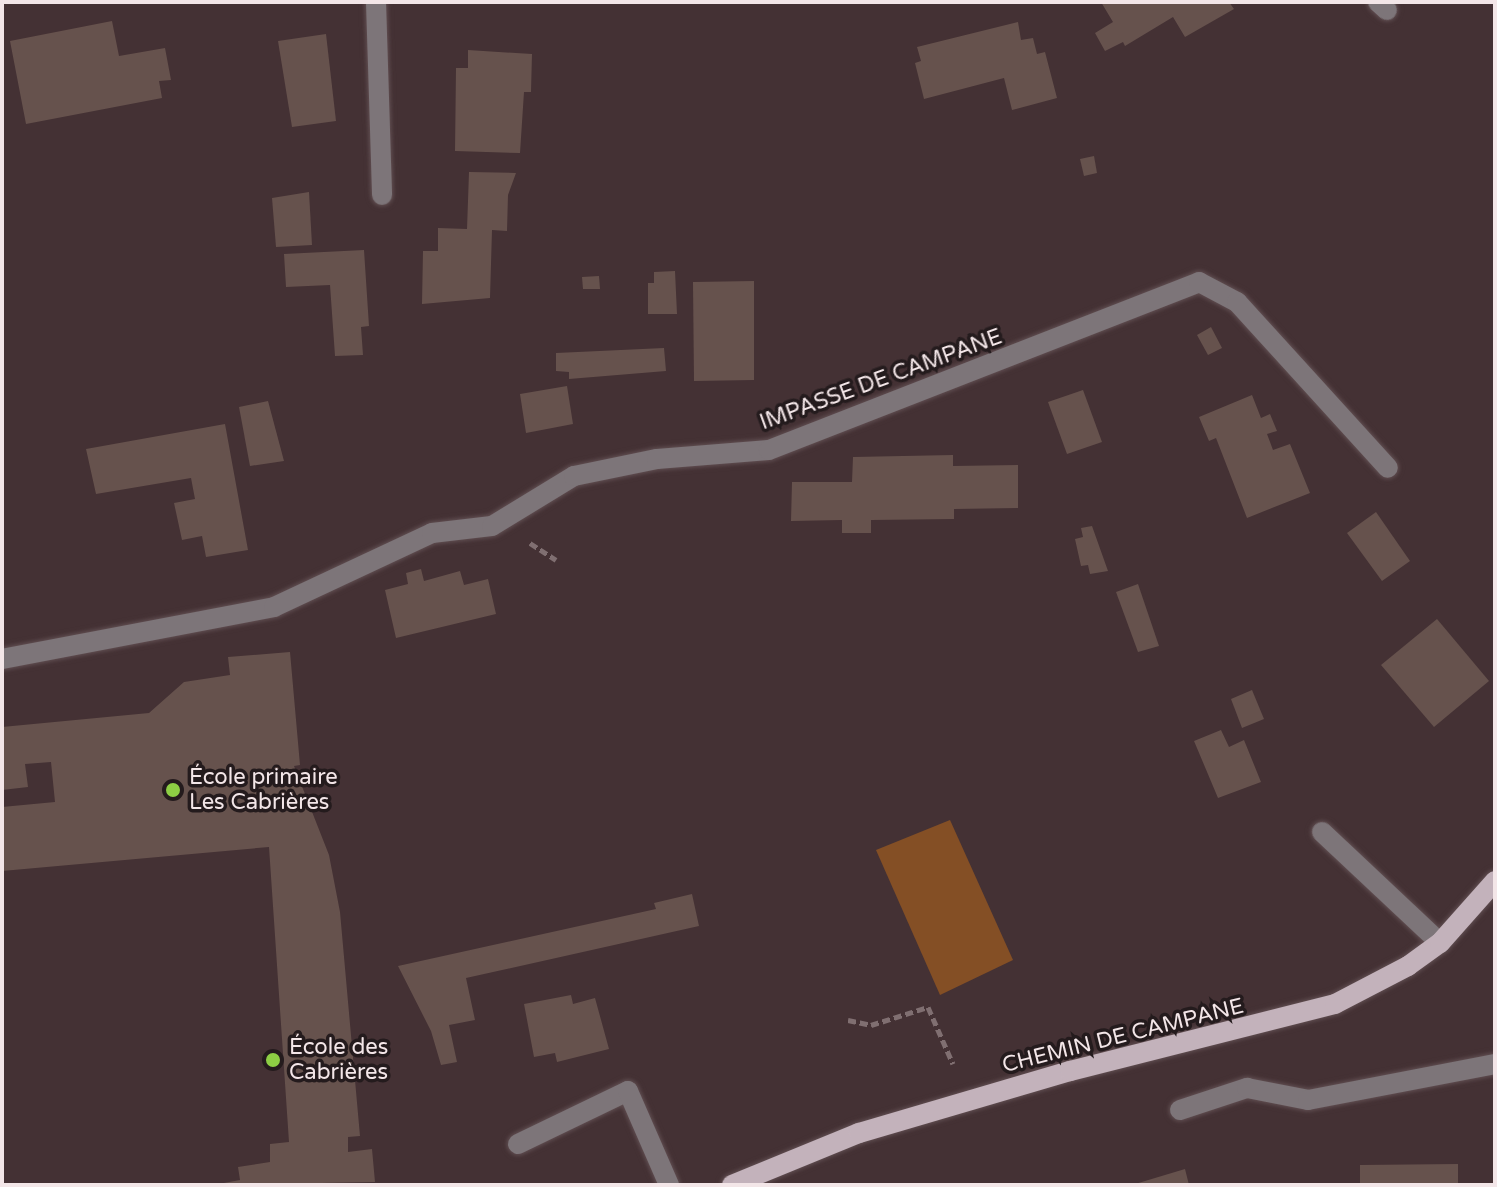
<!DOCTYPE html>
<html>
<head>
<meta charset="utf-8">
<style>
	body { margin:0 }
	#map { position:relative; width:1497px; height:1187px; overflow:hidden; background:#443134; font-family:"Varela Round",sans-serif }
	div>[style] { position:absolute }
	.green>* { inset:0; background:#844f25 }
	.building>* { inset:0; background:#66524d }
	.path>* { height:5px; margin-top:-2.5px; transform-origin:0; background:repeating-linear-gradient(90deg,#806f71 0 8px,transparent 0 12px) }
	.roads { filter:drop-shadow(0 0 2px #604e51) drop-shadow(0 0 2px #604e51) }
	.minor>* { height:20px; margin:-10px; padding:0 10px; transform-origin:10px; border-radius:10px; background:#7d7579 }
	.major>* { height:20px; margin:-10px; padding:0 10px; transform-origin:10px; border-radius:10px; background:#c3b2bb }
	.dots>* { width:22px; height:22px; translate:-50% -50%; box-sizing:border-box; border:4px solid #241b1d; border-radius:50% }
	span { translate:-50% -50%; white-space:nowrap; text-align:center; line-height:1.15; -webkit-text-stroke:7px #241b1d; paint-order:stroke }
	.street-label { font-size:22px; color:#f3e6e8 }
	.poi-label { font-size:22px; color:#f3e6e8 }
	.left { translate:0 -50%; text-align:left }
	.frame { position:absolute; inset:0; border:4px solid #f3e6e8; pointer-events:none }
</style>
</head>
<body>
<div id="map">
	<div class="green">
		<div style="clip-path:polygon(950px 820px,1013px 960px,940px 995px,876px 850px)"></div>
	</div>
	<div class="building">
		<div style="clip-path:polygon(1101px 2px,1229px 2px,1234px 9px,1185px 37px,1173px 17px,1125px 46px,1123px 42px,1105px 51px,1095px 33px,1113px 22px)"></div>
		<div style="clip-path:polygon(112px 21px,119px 56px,165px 48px,171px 80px,159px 81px,162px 98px,26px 124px,10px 41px)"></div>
		<div style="clip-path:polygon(1018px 22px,1021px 40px,1033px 38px,1037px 54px,1045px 52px,1057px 98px,1012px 110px,1004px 78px,924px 99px,915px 63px,921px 61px,917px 47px)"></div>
		<div style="clip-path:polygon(326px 34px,336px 121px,292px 127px,278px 41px)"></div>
		<div style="clip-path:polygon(468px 50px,532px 54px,531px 92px,524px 92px,520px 153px,455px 151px,456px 68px,468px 68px)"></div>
		<div style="clip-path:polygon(1094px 156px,1097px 173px,1084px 176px,1080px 159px)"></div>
		<div style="clip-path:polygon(469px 172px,516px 173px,508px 195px,507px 231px,492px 230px,490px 298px,422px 304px,423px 251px,438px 251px,438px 228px,467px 229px)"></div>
		<div style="clip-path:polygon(309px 192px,312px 245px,276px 247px,272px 198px)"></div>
		<div style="clip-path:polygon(364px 250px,369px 326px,361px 327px,363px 355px,335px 356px,330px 285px,286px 287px,284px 254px)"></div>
		<div style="clip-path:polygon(675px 271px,677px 314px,648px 314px,648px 283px,654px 283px,654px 272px)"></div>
		<div style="clip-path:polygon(599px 276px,600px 289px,583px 289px,582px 277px)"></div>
		<div style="clip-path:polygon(754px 281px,754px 380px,694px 381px,693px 282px)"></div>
		<div style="clip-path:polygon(1211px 327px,1222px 348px,1208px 355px,1197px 335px)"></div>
		<div style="clip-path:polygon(664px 348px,666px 371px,569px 379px,569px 372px,556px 371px,556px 353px)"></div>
		<div style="clip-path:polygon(567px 386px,573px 424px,526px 433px,520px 394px)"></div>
		<div style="clip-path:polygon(1083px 390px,1102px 442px,1067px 454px,1048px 402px)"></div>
		<div style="clip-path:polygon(1252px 395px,1261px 418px,1270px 414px,1277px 431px,1267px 434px,1273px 450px,1290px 444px,1310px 493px,1247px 518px,1216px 438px,1209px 441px,1199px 417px)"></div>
		<div style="clip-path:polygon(268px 401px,284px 461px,250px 466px,239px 407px)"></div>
		<div style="clip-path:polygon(225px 424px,248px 550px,206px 557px,202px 536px,182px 540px,174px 503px,195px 499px,191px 478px,96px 494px,86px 449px)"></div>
		<div style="clip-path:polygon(953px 455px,953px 466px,1018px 465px,1018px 508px,954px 509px,954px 519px,871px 520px,871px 533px,842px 533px,842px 520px,791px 521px,792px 482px,852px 482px,853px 457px)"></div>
		<div style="clip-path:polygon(1376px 512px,1410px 561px,1382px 581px,1347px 533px)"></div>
		<div style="clip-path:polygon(1092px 526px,1108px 571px,1090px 574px,1088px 565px,1081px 566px,1075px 539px,1083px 537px,1081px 528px)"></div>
		<div style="clip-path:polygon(421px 569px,424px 581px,460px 571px,464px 585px,488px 579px,496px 614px,396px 638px,385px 590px,408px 584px,406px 573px)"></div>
		<div style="clip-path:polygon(1138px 584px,1159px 646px,1138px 652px,1116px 592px)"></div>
		<div style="clip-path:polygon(1437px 619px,1489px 681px,1434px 727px,1381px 665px)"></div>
		<div style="clip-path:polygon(290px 652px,300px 765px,294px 766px,329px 855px,340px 912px,360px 1136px,348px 1137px,348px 1152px,372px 1149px,375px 1182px,213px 1185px,240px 1180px,238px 1167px,270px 1162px,270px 1144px,289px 1142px,269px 847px,2px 871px,2px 807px,55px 802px,51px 762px,25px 764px,28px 787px,2px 790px,2px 727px,149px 713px,184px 682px,230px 675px,228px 657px)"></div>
		<div style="clip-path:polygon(1252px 690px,1264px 719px,1242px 728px,1231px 699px)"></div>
		<div style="clip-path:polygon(1221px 730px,1229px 747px,1244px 740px,1261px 782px,1218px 798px,1194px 741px)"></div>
		<div style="clip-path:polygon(692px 894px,699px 926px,466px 978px,475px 1020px,449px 1025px,457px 1062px,441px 1065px,431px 1031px,398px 966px,656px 909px,654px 903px)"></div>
		<div style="clip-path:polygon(571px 995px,573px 1004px,595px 998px,609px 1049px,557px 1062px,555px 1053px,534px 1057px,524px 1004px)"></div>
		<div style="clip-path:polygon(1458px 1164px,1458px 1185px,1360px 1185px,1360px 1165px)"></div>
		<div style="clip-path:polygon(1185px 1169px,1189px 1185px,1136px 1185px,1135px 1184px)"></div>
	</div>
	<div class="path">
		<div style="left:530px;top:543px;width:31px;rotate:33deg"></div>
		<div style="left:848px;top:1020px;width:24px;rotate:12deg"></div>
		<div style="left:871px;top:1025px;width:60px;rotate:-17.5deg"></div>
		<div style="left:928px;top:1007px;width:62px;rotate:66.3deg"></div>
	</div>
	<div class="roads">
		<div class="minor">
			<div style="left:376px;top:2px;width:193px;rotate:88.2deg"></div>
			<div style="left:1378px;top:2px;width:12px;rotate:42deg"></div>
			<div style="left:2px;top:659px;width:277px;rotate:-10.8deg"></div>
			<div style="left:274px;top:607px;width:174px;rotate:-25.1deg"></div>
			<div style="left:432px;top:533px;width:60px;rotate:-6.7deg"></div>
			<div style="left:492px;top:526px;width:96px;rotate:-31.4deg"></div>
			<div style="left:574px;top:476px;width:85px;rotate:-11.6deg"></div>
			<div style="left:657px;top:459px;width:112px;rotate:-4.6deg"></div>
			<div style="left:769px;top:450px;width:462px;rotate:-21.3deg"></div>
			<div style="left:1199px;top:282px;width:43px;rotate:27.8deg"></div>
			<div style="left:1237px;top:302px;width:224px;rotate:47.7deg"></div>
			<div style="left:1322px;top:832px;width:162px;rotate:43.2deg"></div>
			<div style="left:1180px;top:1110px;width:71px;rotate:-18.2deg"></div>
			<div style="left:1247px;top:1088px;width:62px;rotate:11.1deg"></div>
			<div style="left:1308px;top:1100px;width:190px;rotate:-10.9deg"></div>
			<div style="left:518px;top:1144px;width:122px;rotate:-25.7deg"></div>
			<div style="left:628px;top:1091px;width:103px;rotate:66.4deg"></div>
		</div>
		<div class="major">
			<div style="left:732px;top:1185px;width:137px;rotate:-22.3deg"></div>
			<div style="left:859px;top:1133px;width:220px;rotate:-16.4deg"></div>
			<div style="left:1070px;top:1071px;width:273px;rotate:-14.2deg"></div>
			<div style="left:1335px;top:1004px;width:82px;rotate:-27.5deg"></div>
			<div style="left:1408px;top:966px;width:39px;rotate:-36deg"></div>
			<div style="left:1440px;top:943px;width:83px;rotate:-48.4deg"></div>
		</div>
	</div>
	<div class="dots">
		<div style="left:173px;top:790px;background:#8dce44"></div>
		<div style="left:273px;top:1060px;background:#8dce44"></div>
	</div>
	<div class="street-label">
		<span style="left:881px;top:380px;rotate:-20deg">IMPASSE DE CAMPANE</span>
		<span style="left:1123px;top:1036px;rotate:-14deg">CHEMIN DE CAMPANE</span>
	</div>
	<div class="poi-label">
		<span class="left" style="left:189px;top:790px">École primaire<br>Les Cabrières</span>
		<span class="left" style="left:289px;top:1060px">École des<br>Cabrières</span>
	</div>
	<div class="frame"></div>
</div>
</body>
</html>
